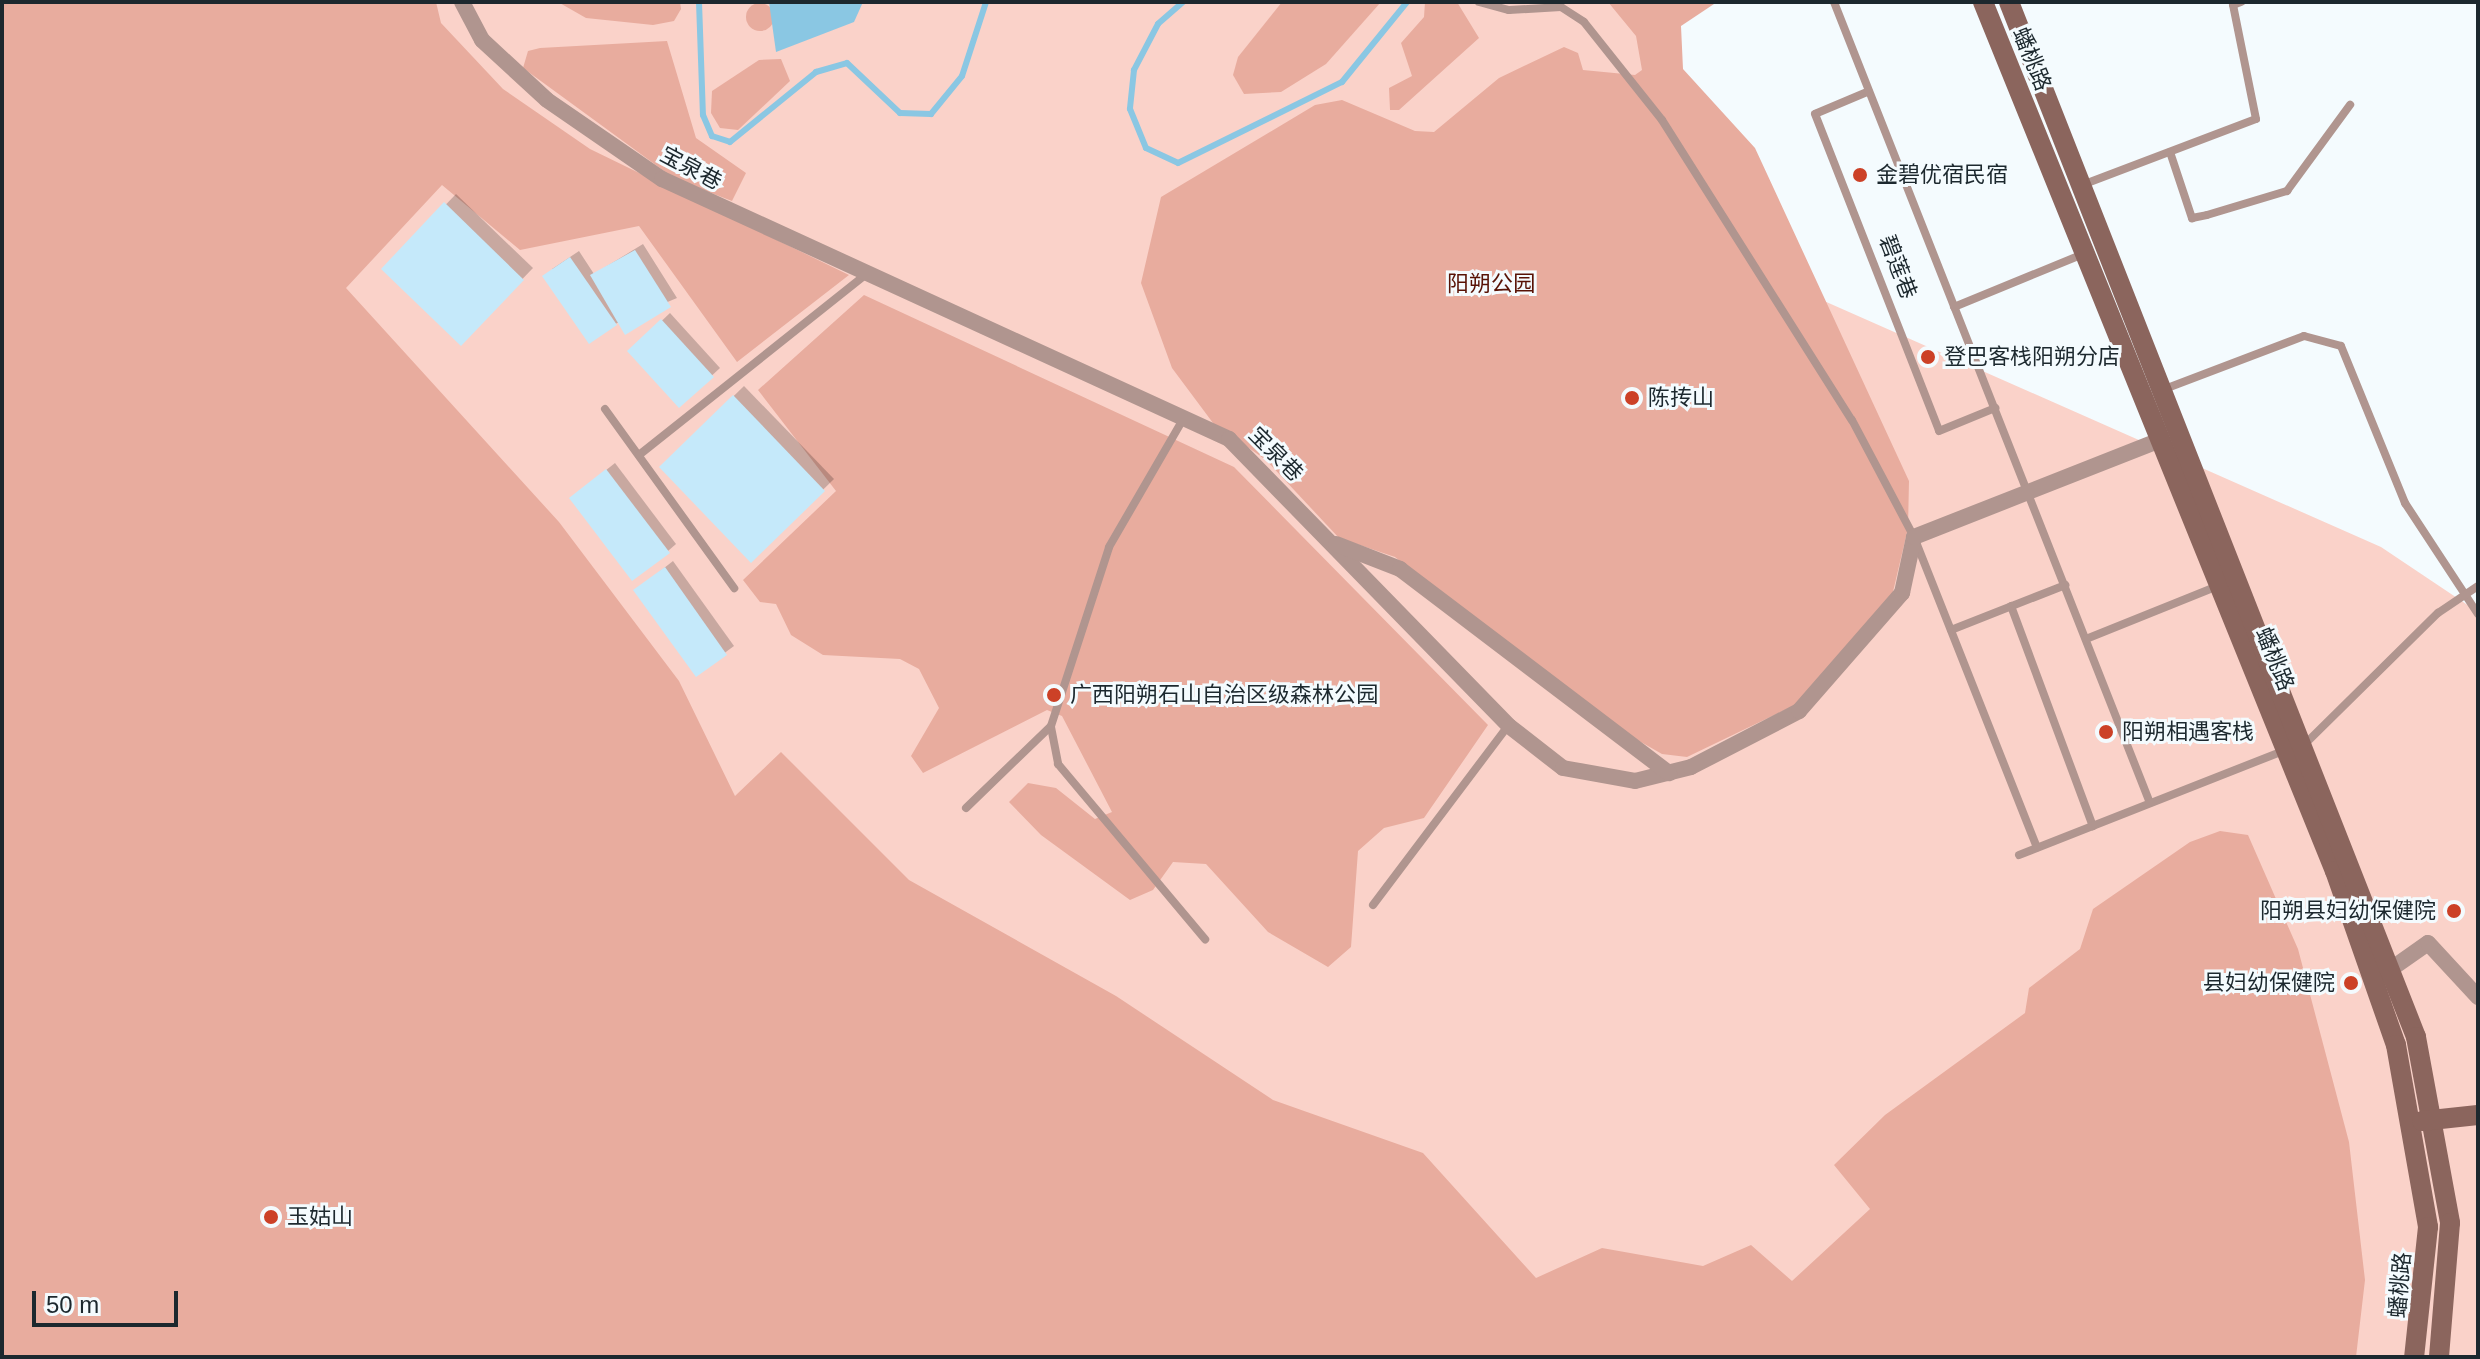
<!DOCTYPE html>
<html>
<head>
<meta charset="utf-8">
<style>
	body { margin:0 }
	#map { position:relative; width:2480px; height:1359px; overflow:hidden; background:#f4fbfe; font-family:Arial,"Noto Sans SC",sans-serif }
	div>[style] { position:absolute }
	.green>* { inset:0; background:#fad2c9 }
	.forest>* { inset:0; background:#e8ac9e }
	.round { border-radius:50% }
	.water>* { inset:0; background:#8ac7e3 }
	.shadow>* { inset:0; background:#0003 }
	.stream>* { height:6px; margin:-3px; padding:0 3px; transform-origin:3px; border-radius:3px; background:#8ac7e3 }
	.building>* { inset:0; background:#c5e9fa }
	.lane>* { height:8px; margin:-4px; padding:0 4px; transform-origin:4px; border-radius:4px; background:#b0958f }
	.street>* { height:16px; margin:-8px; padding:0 8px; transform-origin:8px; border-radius:8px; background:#b0958f }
	.secondary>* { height:20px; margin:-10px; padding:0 10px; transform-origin:10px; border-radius:10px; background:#8b655d }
	.dots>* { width:22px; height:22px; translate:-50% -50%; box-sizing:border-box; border:4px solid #f4fbfe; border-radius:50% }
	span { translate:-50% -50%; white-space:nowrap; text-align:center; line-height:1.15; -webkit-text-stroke:6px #f4fbfe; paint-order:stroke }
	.street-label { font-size:22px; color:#1c282e }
	.poi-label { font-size:22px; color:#1c282e }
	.left { translate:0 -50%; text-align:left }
	.right { translate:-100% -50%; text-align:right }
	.park-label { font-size:22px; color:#581205 }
	.frame { position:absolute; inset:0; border:4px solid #1c282e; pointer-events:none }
	.scale { position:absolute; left:32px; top:1291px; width:146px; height:36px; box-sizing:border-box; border:4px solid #1c282e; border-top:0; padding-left:10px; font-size:24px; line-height:28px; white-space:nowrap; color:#1c282e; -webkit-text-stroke:6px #f4fbfe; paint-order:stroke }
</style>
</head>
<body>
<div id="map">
	<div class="green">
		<div style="clip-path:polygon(2px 2px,1681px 2px,1680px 63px,1689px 93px,1806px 293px,2381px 547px,2478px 612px,2478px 1357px,2px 1357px)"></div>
	</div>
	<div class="forest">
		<div style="clip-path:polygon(2px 2px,436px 2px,441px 23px,503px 89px,590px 149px,849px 275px,737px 362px,639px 226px,520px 250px,442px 185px,346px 288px,559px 522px,679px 681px,735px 796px,781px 752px,909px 880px,1116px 996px,1273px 1100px,1423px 1153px,1536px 1278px,1602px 1248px,1703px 1266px,1751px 1245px,1792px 1281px,1870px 1209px,1834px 1165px,1885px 1115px,2025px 1013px,2029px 988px,2080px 949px,2093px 909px,2190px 842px,2220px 831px,2248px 835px,2298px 949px,2349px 1142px,2365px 1280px,2356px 1357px,2px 1357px)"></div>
		<div style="clip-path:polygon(558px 2px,680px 2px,681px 9px,674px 21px,653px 25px,586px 18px)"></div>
		<div style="clip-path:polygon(1282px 2px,1381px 2px,1326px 64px,1281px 92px,1244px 94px,1233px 75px,1238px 57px)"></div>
		<div style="clip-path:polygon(1425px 2px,1457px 2px,1479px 38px,1399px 110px,1390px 110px,1389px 88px,1412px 76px,1401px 43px,1424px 17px)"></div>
		<div style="clip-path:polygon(1608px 2px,1717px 2px,1681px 26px,1683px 69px,1755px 148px,1909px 481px,1908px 528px,1892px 596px,1797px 704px,1687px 757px,1662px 754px,1604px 721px,1395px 557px,1339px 538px,1266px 460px,1213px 423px,1172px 368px,1141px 283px,1161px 197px,1315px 105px,1342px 100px,1415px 131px,1434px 132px,1499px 78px,1564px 47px,1578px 53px,1583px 70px,1635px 75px,1642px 70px,1636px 36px)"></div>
		<div class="round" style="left:746px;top:3px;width:28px;height:28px"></div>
		<div style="clip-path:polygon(667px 41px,696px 138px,746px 173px,732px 201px,675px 179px,523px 68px,528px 51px,540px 48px)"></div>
		<div style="clip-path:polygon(781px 59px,790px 81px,738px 130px,720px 128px,711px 113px,712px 91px,759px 60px)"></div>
		<div style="clip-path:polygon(864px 295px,1234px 467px,1488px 725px,1424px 818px,1384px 828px,1358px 851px,1351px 947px,1328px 967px,1268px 932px,1206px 864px,1173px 862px,1153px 890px,1130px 900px,1041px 835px,1009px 802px,1028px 783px,1056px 788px,1095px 819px,1112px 812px,1062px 716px,1047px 710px,923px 773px,911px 756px,939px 708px,919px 669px,900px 659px,823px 655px,791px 635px,776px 604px,760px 602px,743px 580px,836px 491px,758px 390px)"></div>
	</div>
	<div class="water">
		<div style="clip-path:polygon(769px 2px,863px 2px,854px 22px,776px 52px)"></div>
	</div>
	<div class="shadow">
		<div style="clip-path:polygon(456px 194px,533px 268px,461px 343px,384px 269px)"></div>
		<div style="clip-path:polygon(643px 244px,677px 298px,615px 324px,552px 269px,579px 251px,594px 274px)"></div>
		<div style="clip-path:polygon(670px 313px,720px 368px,679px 406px,630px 351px)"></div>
		<div style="clip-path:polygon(744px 386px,834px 479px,751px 560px,661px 467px)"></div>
		<div style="clip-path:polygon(615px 463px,676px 544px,668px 551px,571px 498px)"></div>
		<div style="clip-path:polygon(673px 561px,734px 646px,696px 674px,636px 590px)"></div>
	</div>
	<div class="stream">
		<div style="left:699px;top:2px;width:113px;rotate:88deg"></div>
		<div style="left:703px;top:115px;width:23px;rotate:67deg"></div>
		<div style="left:712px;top:136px;width:19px;rotate:18deg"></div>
		<div style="left:730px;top:142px;width:111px;rotate:-39.1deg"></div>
		<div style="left:816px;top:72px;width:32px;rotate:-16deg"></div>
		<div style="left:847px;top:63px;width:73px;rotate:43.3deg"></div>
		<div style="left:900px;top:113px;width:31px;rotate:2deg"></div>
		<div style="left:931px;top:114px;width:49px;rotate:-50.8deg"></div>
		<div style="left:962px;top:76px;width:78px;rotate:-72deg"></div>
		<div style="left:1183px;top:2px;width:33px;rotate:139deg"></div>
		<div style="left:1158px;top:24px;width:52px;rotate:117.6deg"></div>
		<div style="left:1134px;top:70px;width:39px;rotate:96deg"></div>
		<div style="left:1130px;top:109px;width:42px;rotate:67.7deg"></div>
		<div style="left:1146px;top:148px;width:35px;rotate:25deg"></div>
		<div style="left:1178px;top:163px;width:183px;rotate:-26.3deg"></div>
		<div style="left:1342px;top:82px;width:103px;rotate:-50.9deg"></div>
	</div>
	<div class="building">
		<div style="clip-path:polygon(444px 202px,524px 280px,461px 346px,381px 269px)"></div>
		<div style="clip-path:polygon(635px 250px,671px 307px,625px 335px,590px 275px)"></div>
		<div style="clip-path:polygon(570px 257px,617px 325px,589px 344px,542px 276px)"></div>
		<div style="clip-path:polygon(661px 319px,714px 377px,679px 408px,627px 351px)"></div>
		<div style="clip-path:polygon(733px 395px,825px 491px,751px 563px,659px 467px)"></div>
		<div style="clip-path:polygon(606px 469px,670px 553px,632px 581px,569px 498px)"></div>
		<div style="clip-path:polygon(665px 567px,727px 655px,696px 677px,633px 590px)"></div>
	</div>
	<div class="lane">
		<div style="left:1479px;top:2px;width:31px;rotate:15deg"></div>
		<div style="left:1509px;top:10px;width:52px;rotate:-3.3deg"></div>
		<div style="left:1561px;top:7px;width:27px;rotate:33deg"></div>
		<div style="left:1584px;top:22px;width:125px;rotate:51.5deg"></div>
		<div style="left:1662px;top:120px;width:355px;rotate:57.7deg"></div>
		<div style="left:1852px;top:420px;width:132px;rotate:62.1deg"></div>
		<div style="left:1914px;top:537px;width:334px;rotate:68.4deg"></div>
		<div style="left:1834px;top:2px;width:861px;rotate:68.47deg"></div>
		<div style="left:1867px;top:92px;width:56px;rotate:157.1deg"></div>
		<div style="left:1815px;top:114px;width:340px;rotate:68.6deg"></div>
		<div style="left:1939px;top:431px;width:61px;rotate:-22.3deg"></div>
		<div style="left:2170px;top:152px;width:70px;rotate:71.6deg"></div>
		<div style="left:2192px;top:218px;width:15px;rotate:-11deg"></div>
		<div style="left:2207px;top:215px;width:84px;rotate:-16.7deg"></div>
		<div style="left:2287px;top:191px;width:107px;rotate:-53.8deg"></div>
		<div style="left:2082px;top:185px;width:186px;rotate:-20.8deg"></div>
		<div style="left:2256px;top:119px;width:116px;rotate:-101.4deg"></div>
		<div style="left:2233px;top:5px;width:9px;rotate:-21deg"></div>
		<div style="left:1954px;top:307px;width:139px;rotate:-22.3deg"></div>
		<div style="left:2162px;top:390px;width:152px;rotate:-20.8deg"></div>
		<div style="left:2304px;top:336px;width:38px;rotate:15deg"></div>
		<div style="left:2341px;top:346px;width:170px;rotate:67.8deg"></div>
		<div style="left:2405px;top:503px;width:133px;rotate:56.7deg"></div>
		<div style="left:605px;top:409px;width:221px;rotate:54.2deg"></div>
		<div style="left:639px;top:455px;width:288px;rotate:-38.5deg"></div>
		<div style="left:2011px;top:606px;width:235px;rotate:69.6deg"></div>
		<div style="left:1951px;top:630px;width:123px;rotate:-21.5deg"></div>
		<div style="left:2086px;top:639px;width:142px;rotate:-21.9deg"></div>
		<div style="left:1051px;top:727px;width:38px;rotate:79deg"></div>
		<div style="left:1058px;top:764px;width:229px;rotate:50deg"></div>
		<div style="left:2305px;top:744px;width:187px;rotate:-44.6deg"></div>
		<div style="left:2438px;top:613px;width:48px;rotate:-34deg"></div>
		<div style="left:966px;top:808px;width:118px;rotate:-44deg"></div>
		<div style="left:1051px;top:726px;width:188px;rotate:-72deg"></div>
		<div style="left:1109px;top:547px;width:143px;rotate:-59.9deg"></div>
		<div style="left:2019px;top:855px;width:286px;rotate:-21.5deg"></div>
		<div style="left:1373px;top:905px;width:224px;rotate:-53deg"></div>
	</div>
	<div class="street">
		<div style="left:462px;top:2px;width:43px;rotate:62.2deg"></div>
		<div style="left:482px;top:40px;width:88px;rotate:42.7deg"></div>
		<div style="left:547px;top:100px;width:140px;rotate:34.5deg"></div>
		<div style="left:662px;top:179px;width:624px;rotate:24.63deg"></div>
		<div style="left:1229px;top:439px;width:401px;rotate:45.7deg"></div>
		<div style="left:1509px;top:726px;width:68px;rotate:37.9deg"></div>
		<div style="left:1563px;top:768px;width:73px;rotate:10.2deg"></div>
		<div style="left:1635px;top:781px;width:58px;rotate:-14deg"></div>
		<div style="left:1691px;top:767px;width:122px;rotate:-27.4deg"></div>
		<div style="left:1799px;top:711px;width:157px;rotate:-48.9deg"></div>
		<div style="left:1902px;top:593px;width:57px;rotate:-77.9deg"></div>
		<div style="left:1914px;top:537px;width:264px;rotate:-21.5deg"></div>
		<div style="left:1336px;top:544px;width:69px;rotate:21.3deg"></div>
		<div style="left:1400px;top:569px;width:338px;rotate:37.2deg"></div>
		<div style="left:2391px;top:969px;width:45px;rotate:-35.1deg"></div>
		<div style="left:2428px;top:943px;width:74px;rotate:47.2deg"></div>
	</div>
	<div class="secondary">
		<div style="left:1983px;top:2px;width:938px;rotate:67.95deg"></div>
		<div style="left:2335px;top:871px;width:184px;rotate:70.7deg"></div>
		<div style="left:2396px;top:1045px;width:185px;rotate:80deg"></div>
		<div style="left:2428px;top:1227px;width:131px;rotate:96.1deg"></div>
		<div style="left:2009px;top:2px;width:1112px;rotate:68.53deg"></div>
		<div style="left:2416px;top:1037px;width:189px;rotate:79.6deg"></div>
		<div style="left:2450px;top:1223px;width:134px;rotate:94.7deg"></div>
		<div style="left:2422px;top:1121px;width:56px;rotate:-6.1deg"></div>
	</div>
	<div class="dots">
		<div style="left:1860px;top:175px;background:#cc4127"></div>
		<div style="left:1928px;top:357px;background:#cc4127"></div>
		<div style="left:1632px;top:398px;background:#cc4127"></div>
		<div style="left:1054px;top:695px;background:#cc4127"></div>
		<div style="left:2106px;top:732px;background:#cc4127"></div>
		<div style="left:2454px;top:911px;background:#cc4127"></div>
		<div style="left:2351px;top:983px;background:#cc4127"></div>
		<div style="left:271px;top:1217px;background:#cc4127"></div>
	</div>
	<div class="street-label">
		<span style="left:2032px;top:59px;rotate:68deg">蟠桃路</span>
		<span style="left:691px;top:168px;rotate:28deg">宝泉巷</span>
		<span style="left:1898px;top:267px;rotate:69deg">碧莲巷</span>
		<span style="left:1276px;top:454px;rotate:45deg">宝泉巷</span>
		<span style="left:2275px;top:659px;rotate:68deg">蟠桃路</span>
		<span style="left:2400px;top:1285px;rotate:-85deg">蟠桃路</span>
	</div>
	<div class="poi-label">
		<span class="left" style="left:1876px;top:175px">金碧优宿民宿</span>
		<span class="left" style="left:1944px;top:357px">登巴客栈阳朔分店</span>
		<span class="left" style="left:1648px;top:398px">陈抟山</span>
		<span class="left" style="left:1070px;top:695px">广西阳朔石山自治区级森林公园</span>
		<span class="left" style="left:2122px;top:732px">阳朔相遇客栈</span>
		<span class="right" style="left:2436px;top:911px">阳朔县妇幼保健院</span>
		<span class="right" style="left:2335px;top:983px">县妇幼保健院</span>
		<span class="left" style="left:287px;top:1217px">玉姑山</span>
	</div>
	<div class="park-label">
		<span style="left:1491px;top:284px">阳朔公园</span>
	</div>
	<div class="frame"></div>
	<div class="scale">50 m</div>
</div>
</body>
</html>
